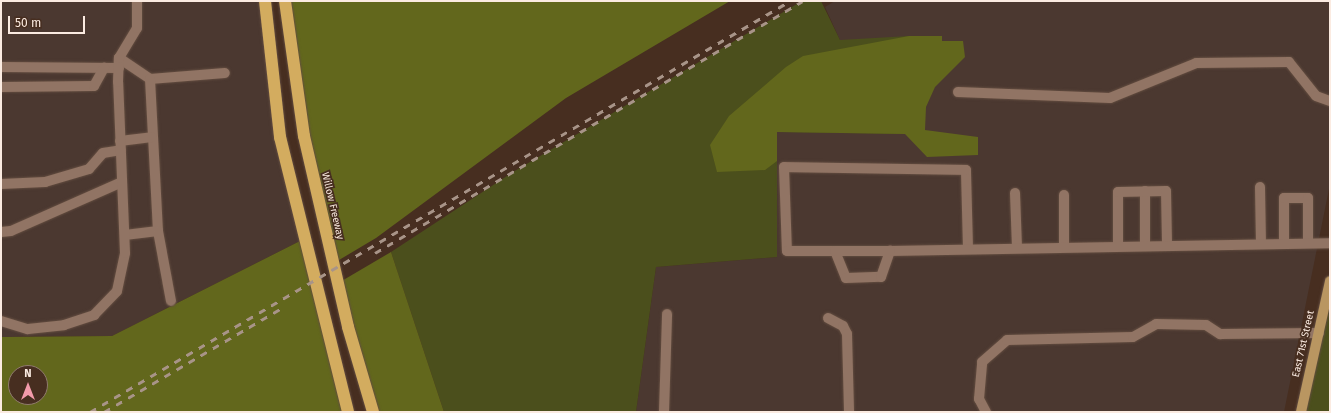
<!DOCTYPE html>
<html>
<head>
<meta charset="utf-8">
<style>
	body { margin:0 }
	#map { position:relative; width:1331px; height:413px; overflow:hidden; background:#472e20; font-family:"Fira Sans",sans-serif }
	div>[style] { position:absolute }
	.industrial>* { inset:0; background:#4b3830 }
	.green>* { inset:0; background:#4b4f1c }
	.forest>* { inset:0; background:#62671c }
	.roads { filter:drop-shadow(0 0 1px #634d40) drop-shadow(0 0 1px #634d40) }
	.minor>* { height:10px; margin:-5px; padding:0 5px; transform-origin:5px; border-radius:5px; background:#917464 }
	.major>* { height:10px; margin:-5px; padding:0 5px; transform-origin:5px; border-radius:5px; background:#b99661 }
	.highway>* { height:12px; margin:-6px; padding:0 6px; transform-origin:6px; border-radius:6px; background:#d3ac5f }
	.rail>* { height:3px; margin-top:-1.5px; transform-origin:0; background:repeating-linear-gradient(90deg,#a89488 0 7px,transparent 0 14px) }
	span { translate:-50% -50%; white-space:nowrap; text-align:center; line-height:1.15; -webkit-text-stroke:3.5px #472e20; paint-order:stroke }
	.street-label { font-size:10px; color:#fbebe1 }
	.frame { position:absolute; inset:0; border:2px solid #fbebe1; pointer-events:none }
	.north { position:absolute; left:8px; top:365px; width:40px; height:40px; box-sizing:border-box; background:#472e20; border:1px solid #8f7a6d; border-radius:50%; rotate:0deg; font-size:11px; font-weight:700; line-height:16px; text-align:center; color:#fbebe1 }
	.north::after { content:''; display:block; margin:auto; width:14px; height:18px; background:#f39aaa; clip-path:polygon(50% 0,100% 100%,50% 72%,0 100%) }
	.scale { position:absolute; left:8px; top:16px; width:77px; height:18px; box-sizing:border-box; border:2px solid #fbebe1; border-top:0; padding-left:5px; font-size:12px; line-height:14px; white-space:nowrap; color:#fbebe1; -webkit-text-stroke:3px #472e20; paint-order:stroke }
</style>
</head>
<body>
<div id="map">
	<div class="industrial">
		<div style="clip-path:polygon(1px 1px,265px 1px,280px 137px,304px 239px,112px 336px,1px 337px)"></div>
		<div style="clip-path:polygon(835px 1px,1330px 1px,1330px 184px,1284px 412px,636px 412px,656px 267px,777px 257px,777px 132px,840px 40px,825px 7px)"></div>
	</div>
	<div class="green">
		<div style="clip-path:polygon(802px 1px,821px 1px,840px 40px,909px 36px,905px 134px,777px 132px,777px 257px,656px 267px,636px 412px,444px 412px,391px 252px,513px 172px)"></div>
		<div style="clip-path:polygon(1330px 304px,1330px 412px,1301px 412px)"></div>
	</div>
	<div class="forest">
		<div style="clip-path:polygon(285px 1px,532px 2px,730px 1px,566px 98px,376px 238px,334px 263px,304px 136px)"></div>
		<div style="clip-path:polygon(909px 36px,942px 36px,942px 41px,963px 41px,965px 57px,935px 87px,926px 107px,925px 130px,978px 137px,978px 155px,927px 157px,905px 134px,777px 132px,777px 161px,765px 170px,717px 172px,710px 145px,729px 116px,786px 67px,803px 56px)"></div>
		<div style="clip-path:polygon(evenodd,304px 239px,348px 412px,1px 412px,1px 337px,112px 336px,304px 239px,16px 373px,40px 373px,40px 397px,16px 397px,16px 373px)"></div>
		<div style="clip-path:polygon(391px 252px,444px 412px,373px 412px,340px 282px)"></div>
	</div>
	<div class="roads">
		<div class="minor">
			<div style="left:119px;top:58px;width:37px;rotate:34deg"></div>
			<div style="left:150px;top:79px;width:75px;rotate:-4.6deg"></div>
			<div style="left:1px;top:67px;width:118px;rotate:0.5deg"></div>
			<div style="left:150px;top:79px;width:152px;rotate:87deg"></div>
			<div style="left:1px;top:87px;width:93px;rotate:-0.6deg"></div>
			<div style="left:94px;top:86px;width:21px;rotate:-61deg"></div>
			<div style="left:958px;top:92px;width:152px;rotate:2.3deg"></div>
			<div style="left:1110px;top:98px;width:93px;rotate:-22.1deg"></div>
			<div style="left:1196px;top:63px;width:93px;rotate:-0.6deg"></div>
			<div style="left:1289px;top:62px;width:43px;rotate:51.5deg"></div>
			<div style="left:1316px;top:96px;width:15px;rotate:20deg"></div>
			<div style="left:120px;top:141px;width:32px;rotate:-7deg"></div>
			<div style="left:1px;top:184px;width:44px;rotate:-2.6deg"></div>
			<div style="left:45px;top:182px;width:46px;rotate:-16.5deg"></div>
			<div style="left:89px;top:169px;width:21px;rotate:-49deg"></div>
			<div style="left:103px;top:153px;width:18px;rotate:-9deg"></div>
			<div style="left:1260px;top:187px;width:57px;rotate:89deg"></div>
			<div style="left:1145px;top:191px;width:55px;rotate:90deg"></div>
			<div style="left:1015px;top:193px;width:55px;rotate:87.9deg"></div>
			<div style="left:1px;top:232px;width:10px;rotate:-6deg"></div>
			<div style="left:11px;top:231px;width:121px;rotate:-23.8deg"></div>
			<div style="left:125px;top:235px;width:33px;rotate:-7deg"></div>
			<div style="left:158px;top:231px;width:71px;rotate:79.5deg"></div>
			<div style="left:1284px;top:243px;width:45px;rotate:-90deg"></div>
			<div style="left:1284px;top:198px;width:24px"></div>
			<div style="left:1308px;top:198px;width:44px;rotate:90deg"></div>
			<div style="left:1118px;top:246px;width:54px;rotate:-90deg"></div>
			<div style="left:1118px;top:192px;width:48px;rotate:-1.2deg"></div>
			<div style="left:1166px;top:191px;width:54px;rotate:88.9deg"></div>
			<div style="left:1064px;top:247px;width:52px;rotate:-90deg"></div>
			<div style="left:968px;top:248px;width:78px;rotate:-91.5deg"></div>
			<div style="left:966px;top:170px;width:182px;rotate:-179.1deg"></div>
			<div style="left:784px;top:167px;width:84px;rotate:88deg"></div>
			<div style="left:787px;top:251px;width:48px"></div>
			<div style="left:835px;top:251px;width:29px;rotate:68deg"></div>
			<div style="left:846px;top:278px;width:35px;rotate:-2deg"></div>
			<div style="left:881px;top:277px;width:28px;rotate:-71deg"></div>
			<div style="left:890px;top:251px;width:440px;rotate:-1deg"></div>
			<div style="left:835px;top:251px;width:55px"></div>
			<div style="left:828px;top:318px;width:17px;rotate:28deg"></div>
			<div style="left:843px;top:326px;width:9px;rotate:63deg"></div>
			<div style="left:847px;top:334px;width:78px;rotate:88.5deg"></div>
			<div style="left:1px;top:321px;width:28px;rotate:17deg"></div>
			<div style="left:28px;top:329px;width:36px;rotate:-6deg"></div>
			<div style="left:64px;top:325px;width:32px;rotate:-18deg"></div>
			<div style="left:94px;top:315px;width:33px;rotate:-46deg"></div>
			<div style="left:117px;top:291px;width:39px;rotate:-78deg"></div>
			<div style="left:125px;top:253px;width:171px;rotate:-92.3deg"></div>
			<div style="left:118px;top:82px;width:24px;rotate:-88deg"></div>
			<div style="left:119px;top:58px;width:35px;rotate:-59deg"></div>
			<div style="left:137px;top:28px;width:27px;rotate:-90deg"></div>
			<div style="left:664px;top:412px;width:98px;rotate:-88.2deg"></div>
			<div style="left:986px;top:412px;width:15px;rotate:-118deg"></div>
			<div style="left:979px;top:399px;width:37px;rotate:-85deg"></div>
			<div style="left:982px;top:362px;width:33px;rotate:-41deg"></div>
			<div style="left:1007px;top:340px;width:126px;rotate:-1.4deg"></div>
			<div style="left:1133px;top:337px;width:26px;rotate:-29deg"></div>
			<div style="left:1156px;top:324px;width:50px;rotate:1.1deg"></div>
			<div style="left:1206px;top:325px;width:17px;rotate:33deg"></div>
			<div style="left:1220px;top:334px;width:99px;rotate:-0.6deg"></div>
		</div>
		<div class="major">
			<div style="left:1301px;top:412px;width:134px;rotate:-77.5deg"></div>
		</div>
		<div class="highway">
			<div style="left:265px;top:1px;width:137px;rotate:83.7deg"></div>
			<div style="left:280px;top:137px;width:283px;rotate:76.1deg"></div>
			<div style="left:285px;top:1px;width:136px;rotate:82deg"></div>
			<div style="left:304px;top:136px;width:196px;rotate:77deg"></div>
			<div style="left:348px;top:327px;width:89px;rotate:73.6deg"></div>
		</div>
	</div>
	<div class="rail">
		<div style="left:375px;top:253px;width:496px;rotate:-30.5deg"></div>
		<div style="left:90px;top:412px;width:812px;rotate:-30.42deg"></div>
		<div style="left:104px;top:412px;width:206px;rotate:-30.3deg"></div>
	</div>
	<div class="street-label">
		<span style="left:332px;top:206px;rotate:77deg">Willow Freeway</span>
		<span style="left:1304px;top:344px;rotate:-77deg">East 71st Street</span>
	</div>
	<div class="frame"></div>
	<div class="north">N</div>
	<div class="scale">50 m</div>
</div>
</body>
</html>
